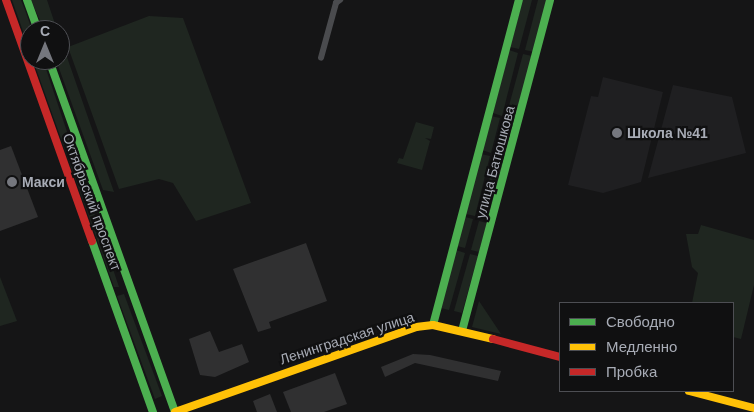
<!DOCTYPE html>
<html>
<head>
<meta charset="utf-8">
<style>
	body { margin:0 }
	#map { position:relative; width:754px; height:412px; overflow:hidden; background:#151516; font-family:Arial,sans-serif }
	div>[style] { position:absolute }
	.built>* { inset:0; background:#1f1f21 }
	.green>* { inset:0; background:#1f2620 }
	.building>* { inset:0; background:#303031 }
	.street>* { height:5.5px; margin:-2.75px; padding:0 2.75px; transform-origin:2.75px; border-radius:2.75px; background:#4a4b4e }
	.fast>* { height:8px; margin:-4px; padding:0 4px; transform-origin:4px; border-radius:4px; background:#4caf50 }
	.slow>* { height:8px; margin:-4px; padding:0 4px; transform-origin:4px; border-radius:4px; background:#ffc107 }
	.jam>* { height:8px; margin:-4px; padding:0 4px; transform-origin:4px; border-radius:4px; background:#c62828 }
	.dots>* { width:14px; height:14px; translate:-50% -50%; box-sizing:border-box; border:2px solid #101011; border-radius:50% }
	span { translate:-50% -50%; white-space:nowrap; text-align:center; line-height:1.15; -webkit-text-stroke:4.5px #101011; paint-order:stroke }
	.poi-label { font-size:14px; color:#a8acb6; font-weight:700 }
	.left { translate:0 -50%; text-align:left }
	.street-label { font-size:14px; color:#a8acb6 }
	.legend { position:absolute; left:559px; top:302px; width:175px; height:90px; box-sizing:border-box; background:#101011; border:1px solid #4d4e53; margin:0; padding:6px 9px; list-style:none; font-size:15px; color:#a8acb6 }
	.legend li { display:flex; align-items:center; gap:10px; height:25px }
	.legend b { width:25px; border:1px solid #4d4e53 }
	.north { position:absolute; left:20px; top:20px; width:50px; height:50px; box-sizing:border-box; background:#101011; border:1px solid #4d4e53; border-radius:50%; rotate:0deg; font-size:14px; font-weight:700; line-height:20px; text-align:center; color:#a8acb6 }
	.north::after { content:''; display:block; margin:auto; width:18px; height:22px; background:#75777e; clip-path:polygon(50% 0,100% 100%,50% 72%,0 100%) }
</style>
</head>
<body>
<div id="map">
	<div class="built">
		<div style="clip-path:polygon(603px 77px,663px 92px,641px 182px,603px 193px,568px 185px,591px 96px,598px 97px)"></div>
		<div style="clip-path:polygon(673px 85px,732px 97px,746px 153px,648px 178px)"></div>
	</div>
	<div class="green">
		<div style="clip-path:polygon(12px 0,21px 0,25px 10px,32px 30px,30px 51px)"></div>
		<div style="clip-path:polygon(31px 0,47px 0,57px 30px,44px 30px)"></div>
		<div style="clip-path:polygon(523px 0,532px 0,519px 49px,510px 47px)"></div>
		<div style="clip-path:polygon(538px 0,547px 0,534px 52px,525px 50px)"></div>
		<div style="clip-path:polygon(149px 16px,183px 18px,251px 203px,196px 221px,173px 183px,159px 179px,119px 189px,68px 47px)"></div>
		<div style="clip-path:polygon(60px 37px,114px 192px,103px 190px,56px 60px,60px 60px)"></div>
		<div style="clip-path:polygon(509px 50px,518px 53px,502px 116px,493px 113px)"></div>
		<div style="clip-path:polygon(523px 54px,532px 56px,515px 119px,506px 117px)"></div>
		<div style="clip-path:polygon(33px 60px,43px 60px,119px 287px,114px 287px)"></div>
		<div style="clip-path:polygon(491px 116px,500px 118px,491px 153px,482px 150px)"></div>
		<div style="clip-path:polygon(505px 119px,514px 121px,505px 157px,495px 154px)"></div>
		<div style="clip-path:polygon(416px 122px,434px 127px,431px 139px,425px 138px,430px 141px,422px 170px,397px 163px,399px 158px,403px 159px)"></div>
		<div style="clip-path:polygon(481px 154px,490px 156px,475px 216px,466px 214px)"></div>
		<div style="clip-path:polygon(495px 158px,504px 160px,488px 219px,479px 217px)"></div>
		<div style="clip-path:polygon(465px 217px,473px 219px,465px 248px,457px 246px)"></div>
		<div style="clip-path:polygon(479px 221px,487px 223px,479px 252px,471px 250px)"></div>
		<div style="clip-path:polygon(701px 225px,754px 240px,754px 285px,741px 339px,733px 337px,733px 303px,692px 303px,698px 273px,692px 267px,686px 234px,698px 234px)"></div>
		<div style="clip-path:polygon(456px 250px,465px 253px,449px 310px,441px 308px)"></div>
		<div style="clip-path:polygon(470px 254px,478px 256px,462px 313px,454px 311px)"></div>
		<div style="clip-path:polygon(0 277px,17px 321px,0 326px)"></div>
		<div style="clip-path:polygon(124px 294px,162px 396px,155px 399px,117px 296px)"></div>
		<div style="clip-path:polygon(479px 301px,501px 334px,472px 327px)"></div>
	</div>
	<div class="building">
		<div style="clip-path:polygon(11px 146px,38px 217px,0 231px,0 150px)"></div>
		<div style="clip-path:polygon(306px 243px,327px 301px,269px 322px,271px 328px,258px 332px,233px 269px)"></div>
		<div style="clip-path:polygon(210px 331px,219px 352px,242px 344px,249px 362px,215px 377px,200px 375px,189px 339px)"></div>
		<div style="clip-path:polygon(413px 354px,430px 355px,501px 371px,498px 381px,415px 363px,385px 377px,381px 367px)"></div>
		<div style="clip-path:polygon(335px 373px,347px 404px,324px 412px,291px 412px,283px 392px)"></div>
		<div style="clip-path:polygon(270px 394px,277px 412px,257px 412px,253px 401px)"></div>
	</div>
	<div class="street">
		<div style="left:321px;top:58px;width:57px;rotate:-74.7deg"></div>
		<div style="left:336px;top:3px;width:5px;rotate:-37deg"></div>
	</div>
	<div class="fast">
		<div style="left:27px;top:0;width:32px;rotate:70deg"></div>
		<div style="left:49px;top:60px;width:374px;rotate:70.3deg"></div>
		<div style="left:92px;top:241px;width:182px;rotate:70.4deg"></div>
		<div style="left:433px;top:325px;width:336px;rotate:-75.2deg"></div>
		<div style="left:462px;top:331px;width:342px;rotate:-75.1deg"></div>
	</div>
	<div class="slow">
		<div style="left:689px;top:391px;width:67px;rotate:14.7deg"></div>
		<div style="left:175px;top:412px;width:256px;rotate:-19.4deg"></div>
		<div style="left:416px;top:327px;width:17px;rotate:-7deg"></div>
		<div style="left:433px;top:325px;width:62px;rotate:13.1deg"></div>
	</div>
	<div class="jam">
		<div style="left:6px;top:0;width:256px;rotate:70.4deg"></div>
		<div style="left:493px;top:339px;width:69px;rotate:15deg"></div>
	</div>
	<div class="dots">
		<div style="left:617px;top:133px;background:#75777e"></div>
		<div style="left:12px;top:182px;background:#75777e"></div>
	</div>
	<div class="poi-label">
		<span class="left" style="left:627px;top:133px">Школа №41</span>
		<span class="left" style="left:22px;top:182px">Макси</span>
	</div>
	<div class="street-label">
		<span style="left:495px;top:162px;rotate:-75deg">улица Батюшкова</span>
		<span style="left:92px;top:202px;rotate:70deg">Октябрьский проспект</span>
		<span style="left:347px;top:338px;rotate:-18deg">Ленинградская улица</span>
	</div>
	<ul class="legend">
	<li><b style="height:6px;background:#4caf50"></b>Свободно</li>
	<li><b style="height:6px;background:#ffc107"></b>Медленно</li>
	<li><b style="height:6px;background:#c62828"></b>Пробка</li>
	</ul>
	<div class="north">С</div>
</div>
</body>
</html>
